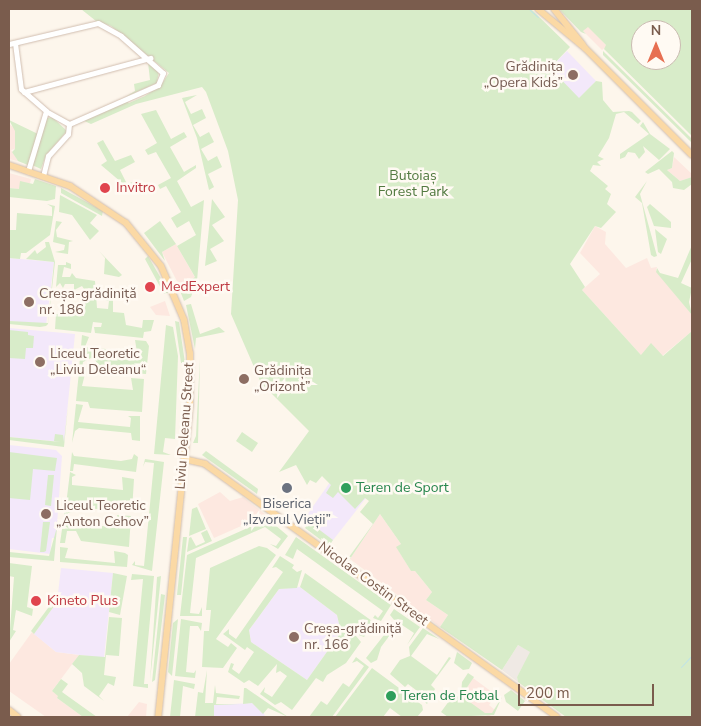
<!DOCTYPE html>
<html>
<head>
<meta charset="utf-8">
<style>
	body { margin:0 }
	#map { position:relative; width:701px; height:726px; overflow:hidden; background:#fdf6ec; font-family:"Nunito Sans",sans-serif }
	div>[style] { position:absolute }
	.commercial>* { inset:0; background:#fde8e0 }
	.industrial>* { inset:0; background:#efe9e4 }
	.education>* { inset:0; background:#f3e8fa }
	.green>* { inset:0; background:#d8ecc9 }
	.stream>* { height:1px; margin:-0.5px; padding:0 0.5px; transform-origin:0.5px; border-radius:0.5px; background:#bfe3e8 }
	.roads { filter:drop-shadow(0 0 1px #d1beb0) drop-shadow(0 0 1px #d1beb0) }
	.minor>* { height:5px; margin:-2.5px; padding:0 2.5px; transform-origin:2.5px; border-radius:2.5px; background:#fff }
	.major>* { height:6px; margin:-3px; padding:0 3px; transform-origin:3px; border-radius:3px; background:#fbd9a5 }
	.dots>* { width:14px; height:14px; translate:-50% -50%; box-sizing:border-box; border:2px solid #fffaf3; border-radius:50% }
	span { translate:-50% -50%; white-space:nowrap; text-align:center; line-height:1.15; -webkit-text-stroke:5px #fffaf3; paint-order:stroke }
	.education-label { font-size:14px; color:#785e54 }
	.right { translate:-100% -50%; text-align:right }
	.left { translate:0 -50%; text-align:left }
	.park-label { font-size:14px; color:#537a41 }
	.health-label { font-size:14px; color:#be3a42 }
	.street-label { font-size:14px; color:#7a5c4d }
	.leisure-label { font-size:14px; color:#27864d }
	.worship-label { font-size:14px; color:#5b616d }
	.frame { position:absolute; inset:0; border:10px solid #7a5c4d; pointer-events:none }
	.north { position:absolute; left:631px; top:20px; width:50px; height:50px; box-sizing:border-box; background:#fffaf3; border:1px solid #cabbb1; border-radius:50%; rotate:0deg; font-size:14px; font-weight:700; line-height:20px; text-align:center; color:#7a5c4d }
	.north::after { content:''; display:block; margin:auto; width:18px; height:22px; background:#e76f51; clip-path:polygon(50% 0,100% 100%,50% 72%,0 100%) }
	.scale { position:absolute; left:518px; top:684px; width:136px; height:22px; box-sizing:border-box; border:2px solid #7a5c4d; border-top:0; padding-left:6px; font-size:15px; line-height:18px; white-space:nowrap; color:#7a5c4d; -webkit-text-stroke:4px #fffaf3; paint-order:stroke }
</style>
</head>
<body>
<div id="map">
	<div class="commercial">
		<div style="clip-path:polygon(588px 26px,607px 46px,602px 50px,583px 31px)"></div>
		<div style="clip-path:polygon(9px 124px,15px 128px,15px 149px,11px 150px,18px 161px,9px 159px)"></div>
		<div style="clip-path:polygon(674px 157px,692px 174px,692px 177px,680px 181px,667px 170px,672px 168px)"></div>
		<div style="clip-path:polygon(9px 173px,31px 179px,30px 183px,19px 189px,9px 188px)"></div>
		<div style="clip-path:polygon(595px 226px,606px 232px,605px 244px,626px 268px,647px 258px,651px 268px,657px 267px,656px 271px,692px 315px,692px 331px,662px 356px,641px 355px,582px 290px,600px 274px,580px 253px)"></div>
		<div style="clip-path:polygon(176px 244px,197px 281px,181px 289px,162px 252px)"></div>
		<div style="clip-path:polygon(165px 301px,170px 316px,156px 315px,150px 307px)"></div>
		<div style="clip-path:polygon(220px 492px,230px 501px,243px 497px,266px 515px,214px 538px,198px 504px)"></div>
		<div style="clip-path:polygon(380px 514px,401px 544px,397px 548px,411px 571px,415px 571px,432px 592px,426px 600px,448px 615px,440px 627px,350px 559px)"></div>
		<div style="clip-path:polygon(32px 632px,56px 652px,79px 655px,52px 691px,59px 696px,57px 698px,83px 717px,46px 717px,9px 691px,9px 664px)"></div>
		<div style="clip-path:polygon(473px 678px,496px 695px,489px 705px,495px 710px,489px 717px,464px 701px,466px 689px)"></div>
		<div style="clip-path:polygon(139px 702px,147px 704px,146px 717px,127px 717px)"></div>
	</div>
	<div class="industrial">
		<div style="clip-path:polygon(518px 645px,531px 652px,517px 677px,518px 682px,502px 670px)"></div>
	</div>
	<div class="education">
		<div style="clip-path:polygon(567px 51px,596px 81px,579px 99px,550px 68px)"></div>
		<div style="clip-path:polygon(9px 258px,54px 262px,46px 325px,9px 321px)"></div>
		<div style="clip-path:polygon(9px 328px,75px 334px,64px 442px,9px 437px)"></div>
		<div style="clip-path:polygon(9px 445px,56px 450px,62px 456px,56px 538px,52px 538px,50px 554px,9px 549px)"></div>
		<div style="clip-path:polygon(340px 468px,366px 498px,330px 544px,302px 522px)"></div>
		<div style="clip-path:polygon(61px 568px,113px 573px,104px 658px,56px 652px,34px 634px,57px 602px)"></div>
		<div style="clip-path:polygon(300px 587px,337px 615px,341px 632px,307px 680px,251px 642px,249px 630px,279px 589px)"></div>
		<div style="clip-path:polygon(252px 703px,263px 710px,265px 717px,214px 717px,214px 705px)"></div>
	</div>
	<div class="green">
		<div style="clip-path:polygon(81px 9px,531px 9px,570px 47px,550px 68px,579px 98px,596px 81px,602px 82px,603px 100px,613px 112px,629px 111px,632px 112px,641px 121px,638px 124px,624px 112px,616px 114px,609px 138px,598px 156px,604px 159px,597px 162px,601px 166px,593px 165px,590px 171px,608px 186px,605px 189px,611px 194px,607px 204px,616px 212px,601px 228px,595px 226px,570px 264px,585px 287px,582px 290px,641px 355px,651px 343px,663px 356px,692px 331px,692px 717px,566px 717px,518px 682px,517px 677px,530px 652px,518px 645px,502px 670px,440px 627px,448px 615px,426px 600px,432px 592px,415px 571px,411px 571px,396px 547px,401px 544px,380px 514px,350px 559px,349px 557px,373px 524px,360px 512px,369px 501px,365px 498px,355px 509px,338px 492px,333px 498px,326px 493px,331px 485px,322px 476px,316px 483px,310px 480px,307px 485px,296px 465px,279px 472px,309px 431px,261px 383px,231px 314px,238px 200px,228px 151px,206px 92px,202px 87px,136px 104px,91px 124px,82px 120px,126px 101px,129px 103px,145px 96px,161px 85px,169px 73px,111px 26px,96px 21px)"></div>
		<div style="clip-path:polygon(evenodd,559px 9px,692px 9px,692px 136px,604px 49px,606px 45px,588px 27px,583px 31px,586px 34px,581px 32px,559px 9px,641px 30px,671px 30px,671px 60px,641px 60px,641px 30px)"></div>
		<div style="clip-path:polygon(603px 51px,692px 139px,692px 143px,603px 55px)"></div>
		<div style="clip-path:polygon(148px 62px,159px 69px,157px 83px,125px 97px,135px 91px,134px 84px,150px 80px)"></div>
		<div style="clip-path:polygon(197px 95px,185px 102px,191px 114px,202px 109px,206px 118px,193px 125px,200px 137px,209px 132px,214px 142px,201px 149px,208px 161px,217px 156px,222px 167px,208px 174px,214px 187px,209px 190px,197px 138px,182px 98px)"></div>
		<div style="clip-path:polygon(156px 110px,171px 139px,184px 132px,187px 137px,170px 147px,184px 172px,196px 165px,196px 168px,177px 181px,191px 207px,204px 200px,197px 281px,191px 297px,184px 301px,177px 283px,184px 286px,195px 277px,177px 246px,196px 235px,189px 221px,177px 228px,171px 218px,181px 212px,166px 186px,160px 189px,158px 185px,171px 178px,156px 152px,148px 155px,145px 150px,157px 143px,141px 114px)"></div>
		<div style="clip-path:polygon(52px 117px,67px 131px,46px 155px,41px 169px,32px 165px,47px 118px)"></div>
		<div style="clip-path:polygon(9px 120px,38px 134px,28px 165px,18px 161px,12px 152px,15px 149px,15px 131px)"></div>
		<div style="clip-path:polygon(643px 122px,650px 134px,670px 149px,659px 160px,643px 146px,645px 152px,639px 159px,635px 153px,628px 152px,625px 157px,620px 159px,620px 154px,649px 134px,640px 126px)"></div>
		<div style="clip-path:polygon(103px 140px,115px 161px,131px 155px,135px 162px,120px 170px,127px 184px,132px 182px,136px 190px,134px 193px,101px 165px,107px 161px,97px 143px)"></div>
		<div style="clip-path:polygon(672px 151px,674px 153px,672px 168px,667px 170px,680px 181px,692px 177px,692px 184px,684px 190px,673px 188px,672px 182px,659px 169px,648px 174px,645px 172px)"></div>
		<div style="clip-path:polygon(35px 179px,56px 186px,55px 199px,47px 201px,9px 197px,9px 188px,19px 189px,20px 181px,33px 184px)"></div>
		<div style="clip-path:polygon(647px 181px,640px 194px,657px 256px,654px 257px,651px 255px,642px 203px,635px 197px)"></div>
		<div style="clip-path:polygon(61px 188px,103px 211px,102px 216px,61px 193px)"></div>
		<div style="clip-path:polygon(60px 195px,97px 215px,90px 223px,99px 231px,90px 240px,72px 215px,59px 212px)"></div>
		<div style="clip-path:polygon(212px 199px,225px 217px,212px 225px,224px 241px,210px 249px,217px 261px,205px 266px)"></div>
		<div style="clip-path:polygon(47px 204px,55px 206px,50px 235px,26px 253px,21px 253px,20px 259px,9px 258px,9px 230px,16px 230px,17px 213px,52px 216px,52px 207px)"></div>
		<div style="clip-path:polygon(650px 204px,671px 222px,671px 228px,654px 226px,647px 207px)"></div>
		<div style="clip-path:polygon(56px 221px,62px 222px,56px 230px,57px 237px,73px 241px,69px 242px,68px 254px,55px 252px,64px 250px,65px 245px,53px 242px)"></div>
		<div style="clip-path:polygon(160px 221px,176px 244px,162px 252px,165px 261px,144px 233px)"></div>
		<div style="clip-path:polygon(655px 229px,667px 239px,661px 254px,658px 252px)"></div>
		<div style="clip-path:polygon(45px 242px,49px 242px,55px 262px,48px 324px,46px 326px,40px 327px,9px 324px,9px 321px,48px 323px,54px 262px,26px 259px,35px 250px,37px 254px,46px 247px)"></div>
		<div style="clip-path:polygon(692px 245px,692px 259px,681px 283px,692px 288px,689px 302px,692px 315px,656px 272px,657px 268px,660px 273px,678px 278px)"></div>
		<div style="clip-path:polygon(99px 251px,122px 275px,119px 277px,104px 274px,105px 258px)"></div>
		<div style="clip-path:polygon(148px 256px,169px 292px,164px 294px,145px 259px)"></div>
		<div style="clip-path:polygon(66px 262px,71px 264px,71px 269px,64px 267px,62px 277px,70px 277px,72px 273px,76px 278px,95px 281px,97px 308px,108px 309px,109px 301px,101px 299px,113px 300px,113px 312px,124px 313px,126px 325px,142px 328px,143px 320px,154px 320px,151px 331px,144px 332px,143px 338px,95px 333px,94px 327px,101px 327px,102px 323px,93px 322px,91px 333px,55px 329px,56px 314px,84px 316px,86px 292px,82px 286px,74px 290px,74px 284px,65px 284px,63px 288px,60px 283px,56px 287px,58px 265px,66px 265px)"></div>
		<div style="clip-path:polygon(191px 304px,200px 334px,219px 327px,225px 332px,196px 338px,195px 349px,186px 305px)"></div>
		<div style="clip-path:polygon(175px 321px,179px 322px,185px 363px,181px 363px)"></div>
		<div style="clip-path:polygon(166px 325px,173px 327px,178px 356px,175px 439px,165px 438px,163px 452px,171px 455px,154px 454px)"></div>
		<div style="clip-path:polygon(9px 330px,28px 332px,28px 335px,34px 336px,33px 348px,26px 348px,25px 359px,9px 358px)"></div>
		<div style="clip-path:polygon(82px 335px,89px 337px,85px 347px,137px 352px,135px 340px,146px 341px,149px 346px,146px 374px,97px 371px,96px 361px,91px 358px,83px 362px,82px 369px,79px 369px)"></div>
		<div style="clip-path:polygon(200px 358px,198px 443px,193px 443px,196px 436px)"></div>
		<div style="clip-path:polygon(79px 372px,85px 374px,82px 386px,133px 390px,131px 378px,144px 379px,142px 412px,90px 408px,88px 402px,76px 401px)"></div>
		<div style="clip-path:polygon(76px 404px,83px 405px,78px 422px,130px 427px,131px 418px,128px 416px,140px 416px,140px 441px,132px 440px,131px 433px,79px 428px,75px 431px,72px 443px)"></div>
		<div style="clip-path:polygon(68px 406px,64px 447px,9px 440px,9px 437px,61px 442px,54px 441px,55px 434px,63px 435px,64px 442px)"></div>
		<div style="clip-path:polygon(242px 432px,258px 443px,252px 452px,236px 441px)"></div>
		<div style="clip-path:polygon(206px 451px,258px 489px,257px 494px,202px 455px)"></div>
		<div style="clip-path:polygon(9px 452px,57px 458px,55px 471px,33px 469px,30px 500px,9px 498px)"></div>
		<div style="clip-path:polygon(72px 452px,74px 456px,121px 461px,132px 459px,134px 454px,138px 457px,136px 472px,74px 464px,73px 471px,70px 471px)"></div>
		<div style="clip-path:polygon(145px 459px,164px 462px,152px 571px,132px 565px,135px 561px,135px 565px,144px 566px,154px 463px,145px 462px,143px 467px)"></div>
		<div style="clip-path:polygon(70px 472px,76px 475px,72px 477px,72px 485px,123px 490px,122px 477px,134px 479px,132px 511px,81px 508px,78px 502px,71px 502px,66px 505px)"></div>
		<div style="clip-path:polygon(48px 475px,54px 475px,51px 506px,45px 505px)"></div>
		<div style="clip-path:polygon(197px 507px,206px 529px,189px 536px,192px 509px)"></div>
		<div style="clip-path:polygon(65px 509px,72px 512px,68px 513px,68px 522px,119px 528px,117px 515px,131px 516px,129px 547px,81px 541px,76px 531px,67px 531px,65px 543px,60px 543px)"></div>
		<div style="clip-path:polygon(268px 519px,288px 536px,278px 549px,270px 544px,276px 546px,281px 539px,265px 527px,196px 558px,190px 613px,199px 614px,202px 607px,202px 616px,180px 616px,187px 555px)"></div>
		<div style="clip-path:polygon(43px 522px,50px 522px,46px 551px,44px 552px,40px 552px)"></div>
		<div style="clip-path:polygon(309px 522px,333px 540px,329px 546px,305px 528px)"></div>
		<div style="clip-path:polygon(57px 527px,54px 561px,9px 557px,9px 552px,49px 556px)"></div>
		<div style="clip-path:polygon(207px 530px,212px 541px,187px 552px,189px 538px,191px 537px,196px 546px,205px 542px,201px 533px)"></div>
		<div style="clip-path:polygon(183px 537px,187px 537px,181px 595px,177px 595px)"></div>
		<div style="clip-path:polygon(296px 537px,391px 605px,381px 621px,373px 618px,375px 615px,378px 618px,383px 611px,297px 549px,293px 559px,285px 555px)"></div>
		<div style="clip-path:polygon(259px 546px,267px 548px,276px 555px,216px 639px,228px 647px,231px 643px,237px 648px,223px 668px,202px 667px,204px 631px,209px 631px,211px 610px,206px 610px,210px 568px)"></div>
		<div style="clip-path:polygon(60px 547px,68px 548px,65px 558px,115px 563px,114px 551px,125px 553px,128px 555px,127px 567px,60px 562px)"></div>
		<div style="clip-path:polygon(280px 556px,294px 565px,292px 568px,297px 572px,302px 570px,297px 588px,279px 589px,249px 630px,251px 642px,307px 680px,341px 632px,356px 636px,361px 642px,346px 663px,327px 675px,323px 682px,316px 678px,292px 710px,281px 702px,275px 705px,260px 694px,265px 687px,264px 692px,272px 697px,287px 676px,280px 671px,276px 673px,277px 664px,258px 686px,249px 680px,244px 683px,228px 672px,231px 663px,234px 664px,232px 669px,239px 674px,254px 652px,247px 647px,245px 650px,223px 634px,229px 629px,229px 634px,236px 639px,283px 572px,276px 567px,272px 568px)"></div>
		<div style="clip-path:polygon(9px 563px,32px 566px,27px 607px,33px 609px,32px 616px,16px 610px,13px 630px,16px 631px,9px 642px,14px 577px,9px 576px)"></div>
		<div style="clip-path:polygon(113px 573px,127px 576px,120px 615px,109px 612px)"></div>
		<div style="clip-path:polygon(305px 573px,372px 621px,374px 624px,364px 637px,340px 628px,337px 615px,300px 587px)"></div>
		<div style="clip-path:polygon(132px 574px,154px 576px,144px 684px,148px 684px,148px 688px,133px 686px,143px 579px,131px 580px)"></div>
		<div style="clip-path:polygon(161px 576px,150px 681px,157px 577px)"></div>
		<div style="clip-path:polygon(161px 594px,165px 595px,155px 680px,152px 682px)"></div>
		<div style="clip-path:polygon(54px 600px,57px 602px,34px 634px,31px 631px)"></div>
		<div style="clip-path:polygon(394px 609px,420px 627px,407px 645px,414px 633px,399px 623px,381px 647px,377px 660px,371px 663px,366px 658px,395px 621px,390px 615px)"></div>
		<div style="clip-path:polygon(109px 617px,122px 618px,119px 656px,106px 655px,104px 675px,116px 677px,114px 686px,108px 683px,99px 696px,104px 701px,84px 686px,82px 673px,72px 664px,79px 655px,105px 657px)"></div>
		<div style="clip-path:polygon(178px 619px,172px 676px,168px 672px,173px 623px)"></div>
		<div style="clip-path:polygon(181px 619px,202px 623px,201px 631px,198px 626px,190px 626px,186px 672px,194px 673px,196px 670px,195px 678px,175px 676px)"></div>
		<div style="clip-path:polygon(423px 628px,439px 639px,427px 634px,411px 656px,437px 675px,449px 657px,451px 658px,431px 685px,435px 689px,427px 704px,424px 701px,425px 697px,408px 684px,405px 687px,390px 674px,400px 660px,410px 656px,409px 647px)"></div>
		<div style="clip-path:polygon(457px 652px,472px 663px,469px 669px,463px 670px,454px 663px)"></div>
		<div style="clip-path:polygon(356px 657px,369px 667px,332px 717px,309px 717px,321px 701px,327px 705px,343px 683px,349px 687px,364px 666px,357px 661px,352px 663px)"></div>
		<div style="clip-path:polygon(372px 668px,422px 705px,423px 710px,417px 717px,402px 717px,390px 708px,383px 717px,335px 717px)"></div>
		<div style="clip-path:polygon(207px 670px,205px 703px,213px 703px,215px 685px,216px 693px,240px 696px,239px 699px,217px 697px,216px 704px,240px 704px,214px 705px,214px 717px,195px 717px,198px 692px,203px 693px)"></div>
		<div style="clip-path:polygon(468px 673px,474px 677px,466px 689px,467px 700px,485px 713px,492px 713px,502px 697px,494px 715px,448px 717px,441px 712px,452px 697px,461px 694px,462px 682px)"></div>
		<div style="clip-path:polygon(61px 679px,68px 684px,62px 692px,97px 717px,83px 717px,57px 698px,58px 696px,52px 691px)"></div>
		<div style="clip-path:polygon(174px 680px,195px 684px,194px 689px,183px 686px,180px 717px,170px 717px)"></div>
		<div style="clip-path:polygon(244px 688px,246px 688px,288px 717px,268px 708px,263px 714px,252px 703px,243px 704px)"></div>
		<div style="clip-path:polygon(511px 690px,525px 701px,518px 711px,506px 702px,504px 695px)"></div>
	</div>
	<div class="stream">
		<div style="left:529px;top:9px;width:12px;rotate:42deg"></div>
		<div style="left:681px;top:667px;width:16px;rotate:-47deg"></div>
	</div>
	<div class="roads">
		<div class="minor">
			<div style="left:15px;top:43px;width:46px;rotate:82.6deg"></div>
			<div style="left:21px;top:89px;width:33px;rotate:41deg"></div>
			<div style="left:46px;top:111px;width:63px;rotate:106.7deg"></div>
			<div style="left:9px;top:44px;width:91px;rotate:-13.3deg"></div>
			<div style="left:98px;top:23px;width:26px;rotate:29deg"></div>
			<div style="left:121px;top:36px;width:56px;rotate:41.4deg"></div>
			<div style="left:163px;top:73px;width:13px;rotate:113deg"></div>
			<div style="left:158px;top:85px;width:97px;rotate:156.3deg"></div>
			<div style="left:69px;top:124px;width:26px;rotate:-151deg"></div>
			<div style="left:24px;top:92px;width:131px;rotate:-15.1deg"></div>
			<div style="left:43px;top:176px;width:21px;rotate:-76deg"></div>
			<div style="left:48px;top:156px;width:30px;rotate:-48deg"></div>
			<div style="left:68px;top:134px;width:10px;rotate:-84deg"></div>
		</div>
		<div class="major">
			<div style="left:538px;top:9px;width:61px;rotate:39.7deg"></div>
			<div style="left:585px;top:48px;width:151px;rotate:45deg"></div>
			<div style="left:554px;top:9px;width:46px;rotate:51.1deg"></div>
			<div style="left:9px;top:165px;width:65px;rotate:19deg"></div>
			<div style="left:70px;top:186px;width:67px;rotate:33.5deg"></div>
			<div style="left:126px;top:223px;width:55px;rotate:50.9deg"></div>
			<div style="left:161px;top:266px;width:59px;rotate:66.9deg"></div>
			<div style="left:184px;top:320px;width:34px;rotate:80deg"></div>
			<div style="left:190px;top:353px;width:51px;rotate:90deg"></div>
			<div style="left:190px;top:404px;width:315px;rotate:95.8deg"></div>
			<div style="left:184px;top:459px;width:22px;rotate:13deg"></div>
			<div style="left:205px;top:464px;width:433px;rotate:35.7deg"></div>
			<div style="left:9px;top:710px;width:11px;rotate:38deg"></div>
		</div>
	</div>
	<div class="dots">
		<div style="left:573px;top:75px;background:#8d6e63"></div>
		<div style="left:105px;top:188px;background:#e0444e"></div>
		<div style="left:150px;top:287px;background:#e0444e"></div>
		<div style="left:29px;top:302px;background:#8d6e63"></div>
		<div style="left:40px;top:362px;background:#8d6e63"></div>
		<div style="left:244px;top:379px;background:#8d6e63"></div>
		<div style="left:287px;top:488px;background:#6b7280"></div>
		<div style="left:346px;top:488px;background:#2e9e5b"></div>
		<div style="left:46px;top:514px;background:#8d6e63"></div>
		<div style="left:36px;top:601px;background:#e0444e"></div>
		<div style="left:294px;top:637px;background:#8d6e63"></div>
		<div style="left:391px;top:696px;background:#2e9e5b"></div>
	</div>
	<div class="education-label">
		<span class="right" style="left:563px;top:75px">Grădinița<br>„Opera Kids”</span>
		<span class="left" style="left:39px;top:302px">Creșa-grădiniță<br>nr. 186</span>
		<span class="left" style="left:50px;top:362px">Liceul Teoretic<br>„Liviu Deleanu“</span>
		<span class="left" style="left:254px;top:379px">Grădinița<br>„Orizont”</span>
		<span class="left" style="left:56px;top:514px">Liceul Teoretic<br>„Anton Cehov”</span>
		<span class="left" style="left:304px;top:637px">Creșa-grădiniță<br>nr. 166</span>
	</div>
	<div class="park-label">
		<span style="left:413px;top:184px">Butoiaș<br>Forest Park</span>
	</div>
	<div class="health-label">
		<span class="left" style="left:116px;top:188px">Invitro</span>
		<span class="left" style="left:161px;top:287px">MedExpert</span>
		<span class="left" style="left:47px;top:601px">Kineto Plus</span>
	</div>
	<div class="street-label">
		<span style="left:185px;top:426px;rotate:-86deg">Liviu Deleanu Street</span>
		<span style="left:373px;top:584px;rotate:36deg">Nicolae Costin Street</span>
	</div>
	<div class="leisure-label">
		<span class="left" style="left:356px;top:488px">Teren de Sport</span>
		<span class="left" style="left:401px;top:696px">Teren de Fotbal</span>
	</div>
	<div class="worship-label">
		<span style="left:287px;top:512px">Biserica<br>„Izvorul Vieții”</span>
	</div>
	<div class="frame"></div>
	<div class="north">N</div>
	<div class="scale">200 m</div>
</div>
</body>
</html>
